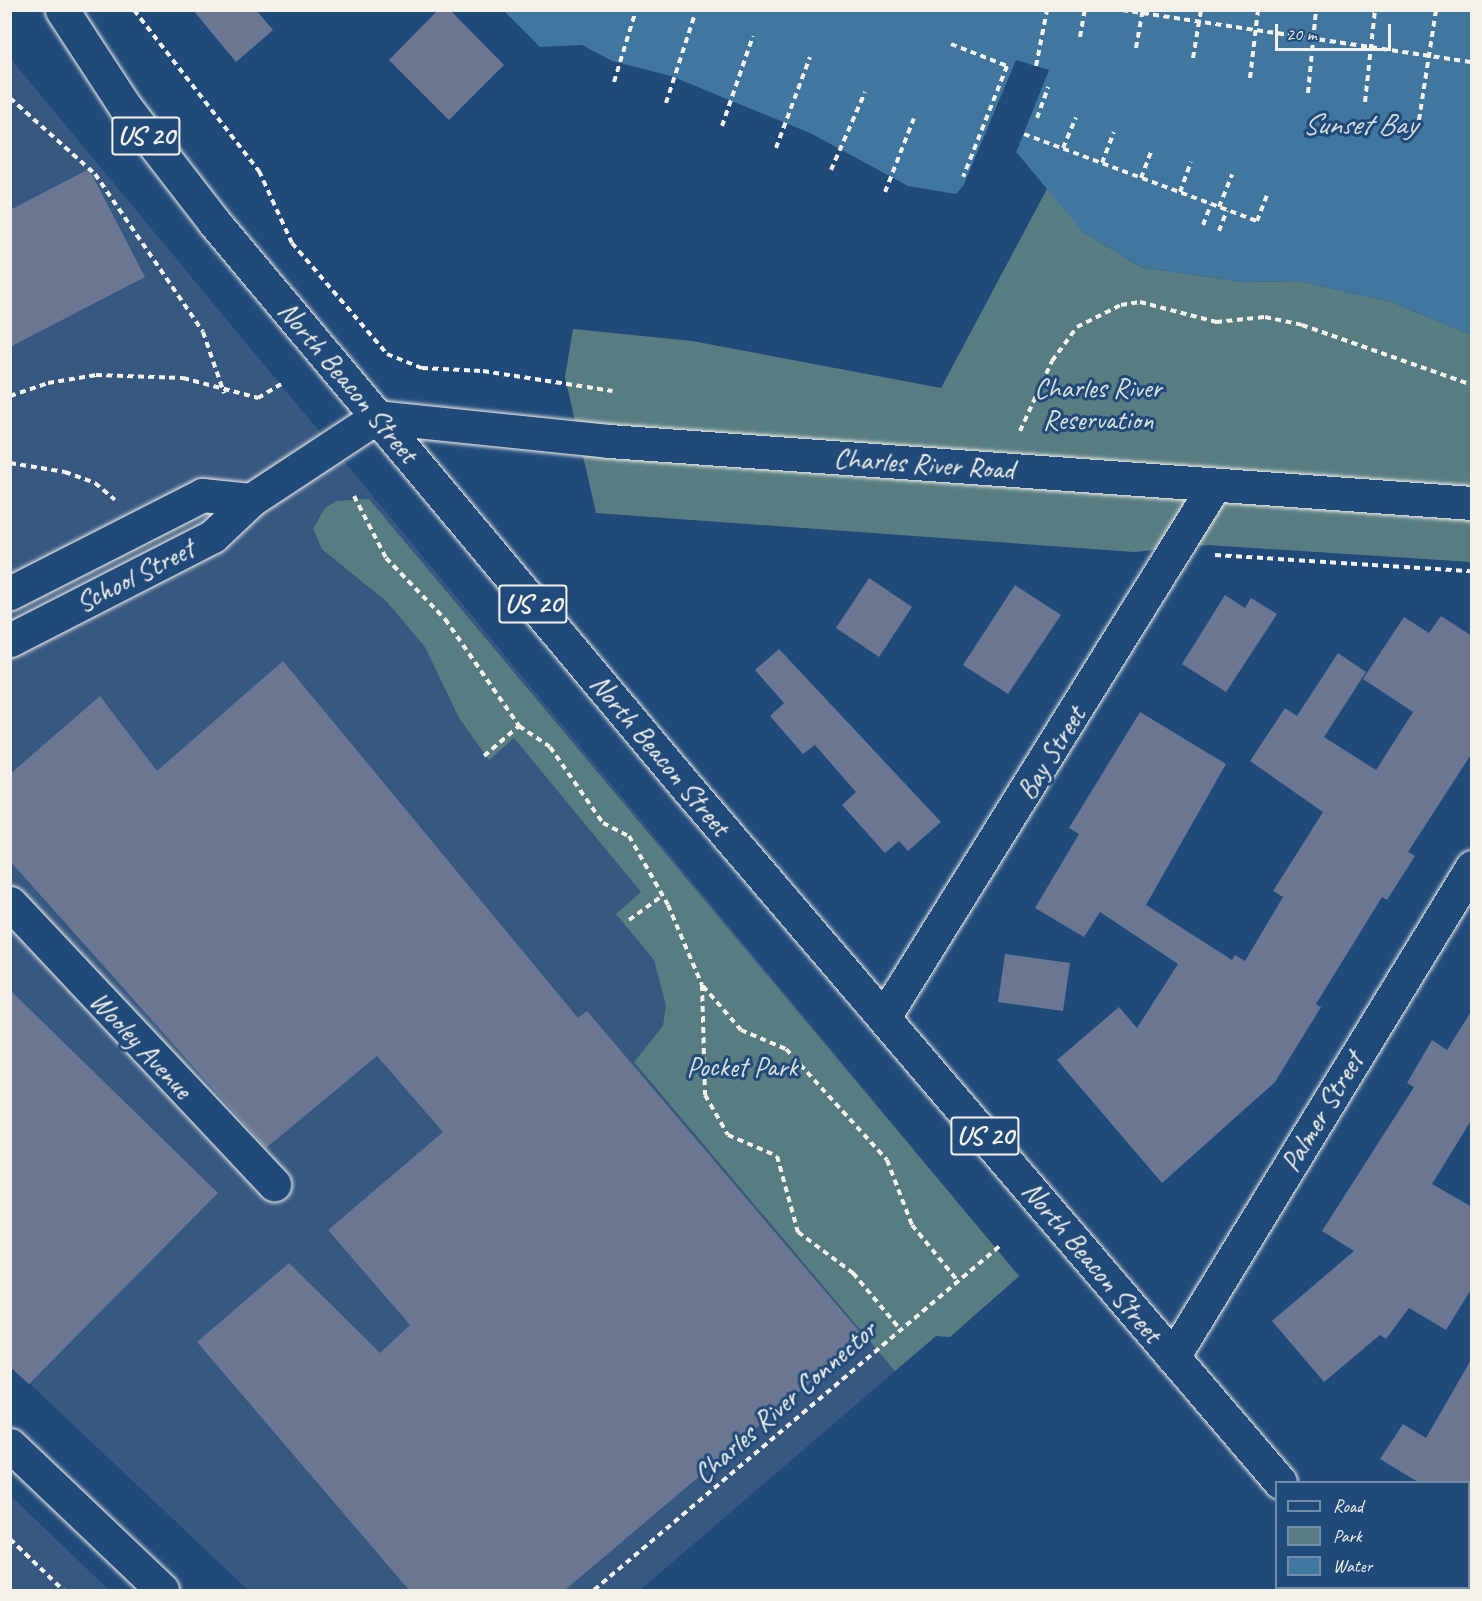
<!DOCTYPE html>
<html>
<head>
<meta charset="utf-8">
<style>
	body { margin:0 }
	#map { position:relative; width:1482px; height:1601px; overflow:hidden; background:#1f4a7a; font-family:Caveat,sans-serif }
	div>[style] { position:absolute }
	.built>* { inset:0; background:#365881 }
	.green>* { inset:0; background:#577d83 }
	.water>* { inset:0; background:#41769e }
	.pier>* { inset:0; background:#1f4a7a }
	.building>* { inset:0; background:#6b7792 }
	.path>* { height:4px; margin-top:-2px; transform-origin:0; background:repeating-linear-gradient(90deg,#f4f1e8 0 6px,transparent 0 10.5px) }
	.roads { filter:drop-shadow(0 0 2px #f4f1e8) drop-shadow(0 0 2px #f4f1e8) }
	.minor>* { height:33px; margin:-16.5px; padding:0 16.5px; transform-origin:16.5px; border-radius:16.5px; background:#1f4a7a }
	.tertiary>* { height:33px; margin:-16.5px; padding:0 16.5px; transform-origin:16.5px; border-radius:16.5px; background:#1f4a7a }
	.secondary>* { height:33px; margin:-16.5px; padding:0 16.5px; transform-origin:16.5px; border-radius:16.5px; background:#1f4a7a }
	.primary>* { height:33px; margin:-16.5px; padding:0 16.5px; transform-origin:16.5px; border-radius:16.5px; background:#1f4a7a }
	span { translate:-50% -50%; white-space:nowrap; text-align:center; line-height:1.15; -webkit-text-stroke:6px #1f4a7a; paint-order:stroke }
	.shield-label span { padding:2px 4px; background:#1f4a7a; border:2px solid; border-radius:4px; -webkit-text-stroke-width:0 }
	.shield-label { font-size:27px; color:#f4f1e8; font-weight:700 }
	.street-label { font-size:28px; color:#f4f1e8 }
	.park-label { font-size:28px; color:#dce0d9 }
	.water-label { font-size:30px; color:#d9dfdd; font-style:italic }
	.frame { position:absolute; inset:0; border:12px solid #f4f1e8; pointer-events:none }
	.legend { position:absolute; left:1275px; top:1481px; width:195px; height:108px; box-sizing:border-box; background:#1f4a7a; border:2px solid #748da6; margin:0; padding:8px 10px; list-style:none; font-size:18px; color:#f4f1e8 }
	.legend li { display:flex; align-items:center; gap:12px; height:30px }
	.legend b { width:30px; border:2px solid #748da6 }
	.scale { position:absolute; left:1275px; top:24px; width:116px; height:27px; box-sizing:border-box; border:3px solid #f4f1e8; border-top:0; padding-left:8px; font-size:18px; line-height:21px; white-space:nowrap; color:#f4f1e8; -webkit-text-stroke:4px #1f4a7a; paint-order:stroke }
</style>
</head>
<body>
<div id="map">
	<div class="built">
		<div style="clip-path:polygon(10px 58px,1019px 1276px,950px 1337px,936px 1336px,640px 1590px,248px 1590px,11px 1366px)"></div>
		<div style="clip-path:polygon(11px 1496px,109px 1590px,11px 1590px)"></div>
	</div>
	<div class="green">
		<div style="clip-path:polygon(1048px 187px,1083px 232px,1141px 267px,1243px 282px,1300px 281px,1392px 302px,1471px 335px,1471px 562px,1208px 545px,1134px 552px,596px 513px,565px 377px,573px 329px,692px 341px,941px 388px)"></div>
		<div style="clip-path:polygon(369px 499px,1019px 1276px,950px 1337px,936px 1336px,895px 1371px,634px 1062px,663px 1026px,666px 1005px,654px 960px,616px 914px,641px 892px,514px 738px,489px 760px,459px 718px,425px 647px,387px 602px,322px 549px,313px 529px,325px 508px,336px 501px)"></div>
	</div>
	<div class="water">
		<div style="clip-path:polygon(504px 11px,1471px 11px,1471px 335px,1392px 302px,1300px 281px,1243px 282px,1141px 267px,1083px 232px,1017px 153px,1001px 144px,956px 194px,908px 186px,810px 133px,671px 76px,612px 61px,582px 45px,540px 47px)"></div>
	</div>
	<div class="pier">
		<div style="clip-path:polygon(1016px 60px,1049px 70px,1015px 155px,1001px 147px,959px 196px)"></div>
	</div>
	<div class="building">
		<div style="clip-path:polygon(193px 10px,256px 10px,273px 30px,236px 62px)"></div>
		<div style="clip-path:polygon(438px 10px,450px 10px,504px 65px,449px 120px,389px 60px)"></div>
		<div style="clip-path:polygon(89px 169px,145px 277px,10px 347px,10px 210px)"></div>
		<div style="clip-path:polygon(869px 578px,912px 607px,879px 657px,836px 628px)"></div>
		<div style="clip-path:polygon(1015px 585px,1061px 615px,1008px 694px,963px 665px)"></div>
		<div style="clip-path:polygon(1225px 595px,1245px 608px,1251px 598px,1277px 614px,1226px 692px,1182px 664px)"></div>
		<div style="clip-path:polygon(1441px 616px,1472px 636px,1472px 753px,1408px 852px,1415px 856px,1387px 900px,1382px 897px,1316px 1004px,1321px 1007px,1275px 1082px,1162px 1183px,1057px 1060px,1119px 1007px,1137px 1028px,1178px 964px,1100px 912px,1084px 937px,1035px 908px,1079px 834px,1069px 828px,1140px 712px,1226px 764px,1146px 905px,1232px 960px,1235px 955px,1245px 961px,1283px 897px,1273px 891px,1323px 812px,1250px 761px,1285px 708px,1297px 716px,1338px 653px,1366px 672px,1324px 737px,1376px 770px,1413px 712px,1363px 679px,1404px 617px,1429px 633px)"></div>
		<div style="clip-path:polygon(779px 649px,941px 822px,908px 851px,899px 841px,885px 853px,842px 805px,856px 792px,815px 745px,803px 754px,770px 716px,784px 703px,755px 670px)"></div>
		<div style="clip-path:polygon(283px 661px,578px 1018px,587px 1011px,864px 1337px,565px 1590px,409px 1590px,197px 1342px,289px 1263px,380px 1353px,410px 1325px,328px 1230px,443px 1132px,377px 1056px,266px 1148px,10px 861px,10px 774px,100px 696px,157px 771px)"></div>
		<div style="clip-path:polygon(1005px 954px,1070px 963px,1063px 1011px,998px 1002px)"></div>
		<div style="clip-path:polygon(10px 990px,218px 1193px,29px 1384px,10px 1367px)"></div>
		<div style="clip-path:polygon(1472px 1010px,1472px 1119px,1432px 1184px,1472px 1207px,1472px 1288px,1446px 1330px,1409px 1308px,1386px 1339px,1380px 1335px,1324px 1382px,1272px 1321px,1354px 1251px,1322px 1231px,1414px 1087px,1407px 1083px,1432px 1040px,1447px 1050px)"></div>
		<div style="clip-path:polygon(1472px 1358px,1472px 1482px,1418px 1482px,1380px 1459px,1403px 1424px,1426px 1438px)"></div>
	</div>
	<div class="path">
		<div style="left:134px;top:10px;width:204px;rotate:52.2deg"></div>
		<div style="left:259px;top:171px;width:79px;rotate:65.4deg"></div>
		<div style="left:292px;top:243px;width:146px;rotate:49.4deg"></div>
		<div style="left:387px;top:354px;width:38px;rotate:22deg"></div>
		<div style="left:422px;top:368px;width:61px;rotate:2.8deg"></div>
		<div style="left:483px;top:371px;width:131px;rotate:8.8deg"></div>
		<div style="left:1122px;top:10px;width:354px;rotate:8.5deg"></div>
		<div style="left:1080px;top:37px;width:27px;rotate:-80deg"></div>
		<div style="left:951px;top:44px;width:60px;rotate:21.4deg"></div>
		<div style="left:1007px;top:66px;width:119px;rotate:111.6deg"></div>
		<div style="left:1136px;top:48px;width:39px;rotate:-80deg"></div>
		<div style="left:1193px;top:58px;width:49px;rotate:-80.5deg"></div>
		<div style="left:1036px;top:66px;width:57px;rotate:-78.9deg"></div>
		<div style="left:1250px;top:78px;width:68px;rotate:-83.3deg"></div>
		<div style="left:614px;top:82px;width:75px;rotate:-73deg"></div>
		<div style="left:1308px;top:93px;width:83px;rotate:-84.5deg"></div>
		<div style="left:10px;top:98px;width:114px;rotate:41.8deg"></div>
		<div style="left:95px;top:174px;width:191px;rotate:55.6deg"></div>
		<div style="left:203px;top:332px;width:65px;rotate:71deg"></div>
		<div style="left:1365px;top:102px;width:93px;rotate:-83.8deg"></div>
		<div style="left:666px;top:103px;width:94px;rotate:-72deg"></div>
		<div style="left:1037px;top:118px;width:33px;rotate:-70deg"></div>
		<div style="left:1419px;top:120px;width:111px;rotate:-81.2deg"></div>
		<div style="left:722px;top:126px;width:95px;rotate:-71deg"></div>
		<div style="left:1024px;top:134px;width:249px;rotate:20.5deg"></div>
		<div style="left:1257px;top:221px;width:28px;rotate:-69deg"></div>
		<div style="left:776px;top:148px;width:97px;rotate:-69.5deg"></div>
		<div style="left:1063px;top:148px;width:33px;rotate:-67deg"></div>
		<div style="left:1102px;top:163px;width:33px;rotate:-69deg"></div>
		<div style="left:831px;top:170px;width:85px;rotate:-66.4deg"></div>
		<div style="left:1141px;top:178px;width:31px;rotate:-69deg"></div>
		<div style="left:885px;top:192px;width:79px;rotate:-68.6deg"></div>
		<div style="left:1180px;top:192px;width:32px;rotate:-70deg"></div>
		<div style="left:1219px;top:207px;width:35px;rotate:-68deg"></div>
		<div style="left:1203px;top:225px;width:22px;rotate:-69deg"></div>
		<div style="left:1219px;top:231px;width:22px;rotate:-69deg"></div>
		<div style="left:10px;top:396px;width:40px;rotate:-18.9deg"></div>
		<div style="left:48px;top:383px;width:49px;rotate:-9.5deg"></div>
		<div style="left:96px;top:375px;width:87px;rotate:2deg"></div>
		<div style="left:183px;top:378px;width:78px;rotate:14.9deg"></div>
		<div style="left:258px;top:398px;width:29px;rotate:-31deg"></div>
		<div style="left:1020px;top:431px;width:77px;rotate:-65.4deg"></div>
		<div style="left:1052px;top:361px;width:42px;rotate:-53.7deg"></div>
		<div style="left:1077px;top:327px;width:49px;rotate:-26.6deg"></div>
		<div style="left:1121px;top:305px;width:19px;rotate:-9deg"></div>
		<div style="left:1140px;top:302px;width:79px;rotate:14.7deg"></div>
		<div style="left:1216px;top:322px;width:49px;rotate:-5.8deg"></div>
		<div style="left:1265px;top:317px;width:38px;rotate:12deg"></div>
		<div style="left:1302px;top:325px;width:180px;rotate:19.4deg"></div>
		<div style="left:10px;top:463px;width:56px;rotate:9.3deg"></div>
		<div style="left:65px;top:472px;width:32px;rotate:20deg"></div>
		<div style="left:95px;top:483px;width:26px;rotate:40deg"></div>
		<div style="left:354px;top:496px;width:70px;rotate:62.7deg"></div>
		<div style="left:386px;top:558px;width:85px;rotate:46deg"></div>
		<div style="left:445px;top:619px;width:130px;rotate:55.3deg"></div>
		<div style="left:519px;top:726px;width:37px;rotate:34deg"></div>
		<div style="left:550px;top:747px;width:93px;rotate:55.1deg"></div>
		<div style="left:603px;top:823px;width:29px;rotate:27deg"></div>
		<div style="left:629px;top:836px;width:79px;rotate:60.5deg"></div>
		<div style="left:668px;top:905px;width:87px;rotate:67deg"></div>
		<div style="left:702px;top:985px;width:110px;rotate:88.4deg"></div>
		<div style="left:705px;top:1095px;width:46px;rotate:60.1deg"></div>
		<div style="left:728px;top:1135px;width:53px;rotate:23.2deg"></div>
		<div style="left:777px;top:1156px;width:79px;rotate:74.6deg"></div>
		<div style="left:798px;top:1232px;width:69px;rotate:36.7deg"></div>
		<div style="left:853px;top:1273px;width:73px;rotate:50deg"></div>
		<div style="left:1215px;top:555px;width:257px;rotate:3.6deg"></div>
		<div style="left:484px;top:756px;width:46px;rotate:-40.6deg"></div>
		<div style="left:629px;top:920px;width:41px;rotate:-36deg"></div>
		<div style="left:703px;top:986px;width:58px;rotate:49.2deg"></div>
		<div style="left:741px;top:1030px;width:49px;rotate:22.9deg"></div>
		<div style="left:786px;top:1049px;width:150px;rotate:47.7deg"></div>
		<div style="left:887px;top:1160px;width:70px;rotate:69deg"></div>
		<div style="left:912px;top:1225px;width:71px;rotate:50.7deg"></div>
		<div style="left:10px;top:1539px;width:74px;rotate:43.9deg"></div>
		<div style="left:594px;top:1590px;width:535px;rotate:-40.3deg"></div>
	</div>
	<div class="roads">
		<div class="minor">
			<div style="left:10px;top:593px;width:216px;rotate:-27deg"></div>
			<div style="left:202px;top:495px;width:49px;rotate:5.8deg"></div>
			<div style="left:10px;top:640px;width:228px;rotate:-27.1deg"></div>
			<div style="left:213px;top:536px;width:52px;rotate:-43.5deg"></div>
			<div style="left:251px;top:500px;width:151px;rotate:-33.4deg"></div>
			<div style="left:10px;top:903px;width:386px;rotate:46.8deg"></div>
			<div style="left:884px;top:1017px;width:625px;rotate:-58.14deg"></div>
			<div style="left:1173px;top:1357px;width:574px;rotate:-58.61deg"></div>
		</div>
		<div class="tertiary">
			<div style="left:377px;top:417px;width:233px;rotate:5.9deg"></div>
			<div style="left:609px;top:441px;width:865px;rotate:4.11deg"></div>
		</div>
		<div class="secondary">
			<div style="left:10px;top:1445px;width:210px;rotate:43.6deg"></div>
		</div>
		<div class="primary">
			<div style="left:62px;top:10px;width:117px;rotate:56.9deg"></div>
			<div style="left:126px;top:108px;width:144px;rotate:52.3deg"></div>
			<div style="left:214px;top:222px;width:740px;rotate:50.1deg"></div>
			<div style="left:689px;top:790px;width:910px;rotate:49.5deg"></div>
			<div style="left:1370px;top:1588px;width:3px;rotate:45deg"></div>
		</div>
	</div>
	<div class="shield-label">
		<span style="left:146px;top:136px">US 20</span>
		<span style="left:533px;top:604px">US 20</span>
		<span style="left:985px;top:1136px">US 20</span>
	</div>
	<div class="street-label">
		<span style="left:348px;top:382px;rotate:50deg">North Beacon Street</span>
		<span style="left:924px;top:464px;rotate:4deg">Charles River Road</span>
		<span style="left:135px;top:576px;rotate:-27deg">School Street</span>
		<span style="left:1051px;top:753px;rotate:-58deg">Bay Street</span>
		<span style="left:660px;top:755px;rotate:50deg">North Beacon Street</span>
		<span style="left:141px;top:1045px;rotate:47deg">Wooley Avenue</span>
		<span style="left:1322px;top:1112px;rotate:-59deg">Palmer Street</span>
		<span style="left:1092px;top:1262px;rotate:50deg">North Beacon Street</span>
		<span style="left:785px;top:1402px;rotate:-41deg">Charles River Connector</span>
	</div>
	<div class="park-label">
		<span style="left:1098px;top:404px">Charles River<br>Reservation</span>
		<span style="left:742px;top:1067px">Pocket Park</span>
	</div>
	<div class="water-label">
		<span style="left:1359px;top:124px">Sunset Bay</span>
	</div>
	<div class="frame"></div>
	<ul class="legend">
	<li><b style="height:8px;background:#1f4a7a"></b>Road</li>
	<li><b style="height:16px;background:#577d83"></b>Park</li>
	<li><b style="height:16px;background:#41769e"></b>Water</li>
	</ul>
	<div class="scale">20 m</div>
</div>
</body>
</html>
